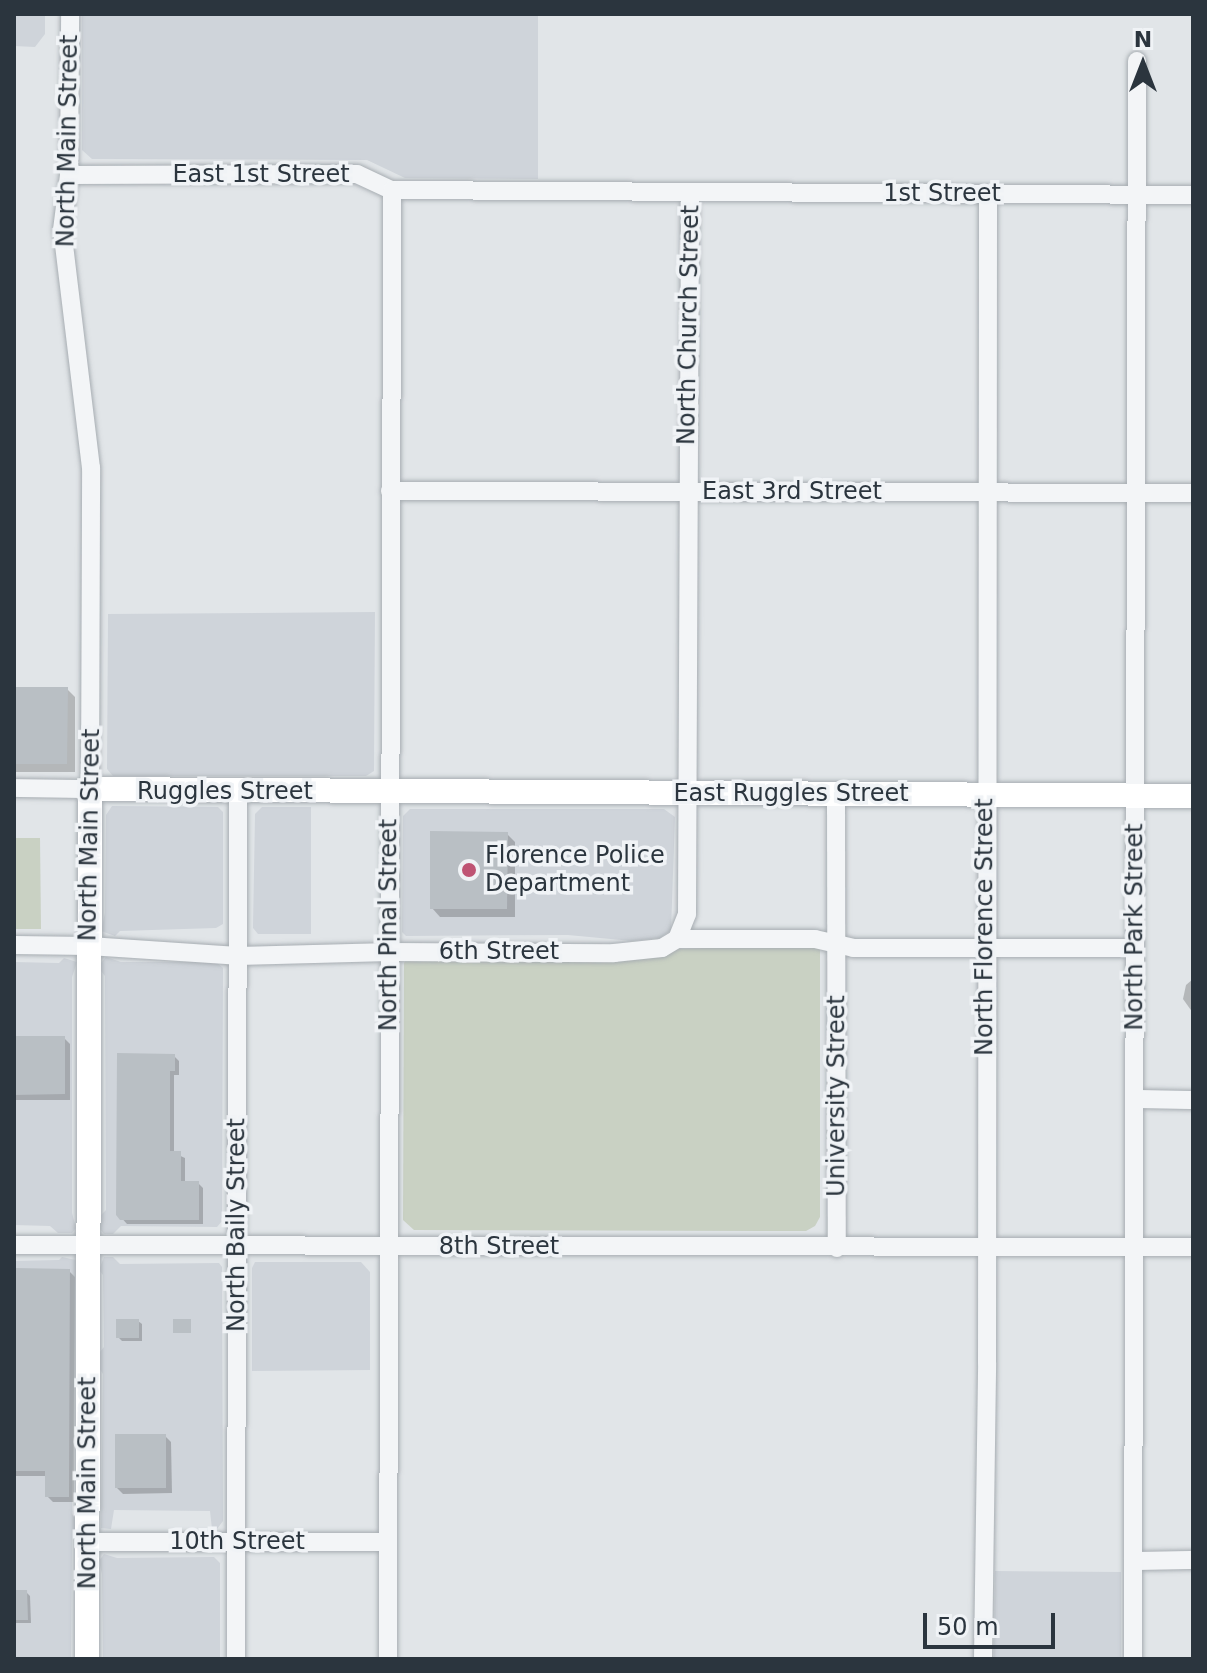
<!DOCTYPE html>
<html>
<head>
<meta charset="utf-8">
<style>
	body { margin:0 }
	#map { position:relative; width:1207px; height:1673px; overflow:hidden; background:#e1e5e8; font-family:"DejaVu Sans",sans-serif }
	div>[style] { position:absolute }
	.built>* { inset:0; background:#cfd4da }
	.green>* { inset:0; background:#c9d1c3 }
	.shadow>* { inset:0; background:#0003 }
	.building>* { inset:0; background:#b9bfc4 }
	.roads { filter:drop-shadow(0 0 2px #a7adb2) drop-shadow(0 0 2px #a7adb2) }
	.street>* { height:18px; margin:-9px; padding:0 9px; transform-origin:9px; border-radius:9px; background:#f3f5f7 }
	.secondary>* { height:24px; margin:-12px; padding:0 12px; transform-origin:12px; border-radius:12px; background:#fff }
	.dots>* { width:22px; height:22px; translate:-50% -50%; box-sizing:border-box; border:4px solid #f0f3f6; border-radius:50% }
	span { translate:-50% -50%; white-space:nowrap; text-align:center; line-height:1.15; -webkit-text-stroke:7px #f0f3f6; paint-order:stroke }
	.street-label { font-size:24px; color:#2b353e }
	.poi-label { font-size:24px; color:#2b353e }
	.left { translate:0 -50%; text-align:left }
	.frame { position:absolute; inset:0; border:16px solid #2b353e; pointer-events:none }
	.north { position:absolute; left:1103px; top:24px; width:80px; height:80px; -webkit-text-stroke:6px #f0f3f6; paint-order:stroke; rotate:0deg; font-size:22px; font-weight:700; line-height:32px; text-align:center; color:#2b353e }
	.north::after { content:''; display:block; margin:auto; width:28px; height:36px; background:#2b353e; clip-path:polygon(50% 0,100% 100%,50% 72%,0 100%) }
	.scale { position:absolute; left:923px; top:1613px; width:132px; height:36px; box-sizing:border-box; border:4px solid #2b353e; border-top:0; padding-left:10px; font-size:24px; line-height:28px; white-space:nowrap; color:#2b353e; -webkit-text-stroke:6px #f0f3f6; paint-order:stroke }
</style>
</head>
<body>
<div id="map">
	<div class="built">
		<div style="clip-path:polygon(14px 14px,45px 14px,45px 34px,35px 47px,14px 46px)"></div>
		<div style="clip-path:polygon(82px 14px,538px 14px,538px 179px,405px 178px,367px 160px,92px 159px,82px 150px)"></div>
		<div style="clip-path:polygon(375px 612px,374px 771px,366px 776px,113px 776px,107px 769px,108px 614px)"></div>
		<div style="clip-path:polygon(112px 806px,218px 807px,223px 812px,223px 924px,216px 928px,120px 931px,115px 936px,101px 931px,105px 913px,106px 815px)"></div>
		<div style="clip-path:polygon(262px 807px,311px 807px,311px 934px,258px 934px,253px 928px,255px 814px)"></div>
		<div style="clip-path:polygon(410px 809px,664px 809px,675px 817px,671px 930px,660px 938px,632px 941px,568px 935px,406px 936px,402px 932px,403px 816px)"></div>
		<div style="clip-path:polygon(106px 957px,121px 962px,216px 962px,223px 968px,222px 1221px,217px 1227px,121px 1226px,113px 1234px,104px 1234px,100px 1229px,99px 1217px,106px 1210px,105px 976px,101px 971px,101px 963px)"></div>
		<div style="clip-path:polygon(64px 958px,77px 962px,72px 977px,72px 1213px,76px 1228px,72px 1233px,58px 1233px,50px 1226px,14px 1225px,14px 962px,59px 963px)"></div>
		<div style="clip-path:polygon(62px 1257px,76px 1260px,72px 1514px,76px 1520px,76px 1534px,72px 1539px,71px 1659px,14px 1659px,14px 1261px,59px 1260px)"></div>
		<div style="clip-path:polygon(104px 1257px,113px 1257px,120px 1264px,219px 1263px,222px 1267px,223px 1521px,217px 1529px,212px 1529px,210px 1511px,114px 1510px,111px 1529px,101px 1528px,103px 1374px,99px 1368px,99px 1353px,104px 1347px,103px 1275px,99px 1270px)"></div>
		<div style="clip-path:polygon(255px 1262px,361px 1262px,370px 1272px,370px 1370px,252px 1371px,252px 1268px)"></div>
		<div style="clip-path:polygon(104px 1554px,117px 1558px,214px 1557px,220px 1563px,220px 1659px,103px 1659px,102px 1574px,99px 1561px)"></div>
		<div style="clip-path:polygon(995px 1571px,1121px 1572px,1121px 1659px,994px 1659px)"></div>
	</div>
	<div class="green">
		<div style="clip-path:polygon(14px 838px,40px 838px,41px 929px,14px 929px)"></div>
		<div style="clip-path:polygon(820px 945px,820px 1217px,815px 1226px,806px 1231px,414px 1230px,403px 1220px,404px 963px,409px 956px)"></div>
	</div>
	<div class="shadow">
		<div style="clip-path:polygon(67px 689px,75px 697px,75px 772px,14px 772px,14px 720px)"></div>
		<div style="clip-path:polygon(507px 834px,515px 842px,515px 917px,440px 917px,432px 908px)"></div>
		<div style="clip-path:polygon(1193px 979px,1193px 1013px,1183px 999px,1186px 985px)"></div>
		<div style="clip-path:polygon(14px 1038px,64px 1038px,70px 1044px,70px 1100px,14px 1100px)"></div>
		<div style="clip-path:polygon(174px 1056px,179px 1061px,179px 1075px,174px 1075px,174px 1153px,185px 1158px,185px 1183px,198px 1183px,203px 1188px,203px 1224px,127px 1224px,118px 1214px)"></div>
		<div style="clip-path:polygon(14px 1270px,69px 1271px,75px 1277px,74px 1502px,53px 1502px,47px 1496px,47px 1476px,14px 1476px)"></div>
		<div style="clip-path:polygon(138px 1321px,142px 1324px,142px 1341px,122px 1341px,118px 1337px)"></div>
		<div style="clip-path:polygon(165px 1436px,171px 1442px,172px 1493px,123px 1494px,117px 1488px)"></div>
		<div style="clip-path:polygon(14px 1592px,26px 1592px,30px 1596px,31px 1623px,14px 1623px)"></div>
	</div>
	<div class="building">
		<div style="clip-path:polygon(15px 687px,68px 687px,67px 764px,14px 764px)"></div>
		<div style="clip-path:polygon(430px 831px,508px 832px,507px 909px,430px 909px)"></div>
		<div style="clip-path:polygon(14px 1036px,65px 1036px,65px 1094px,14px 1095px)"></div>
		<div style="clip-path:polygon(117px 1053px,175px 1054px,175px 1071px,170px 1071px,170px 1151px,181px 1151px,181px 1181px,199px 1181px,199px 1220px,120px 1220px,116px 1215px)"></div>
		<div style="clip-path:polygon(14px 1268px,70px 1269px,69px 1497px,45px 1497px,45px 1471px,14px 1471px)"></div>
		<div style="clip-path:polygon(116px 1319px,139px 1319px,139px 1338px,116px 1338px)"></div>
		<div style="clip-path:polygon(173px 1319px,191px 1319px,191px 1333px,173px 1333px)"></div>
		<div style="clip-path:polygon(115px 1434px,166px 1434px,166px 1488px,115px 1488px)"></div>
		<div style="clip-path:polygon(14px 1590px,27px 1590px,28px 1620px,14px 1620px)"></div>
	</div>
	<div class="roads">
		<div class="street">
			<div style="left:69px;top:175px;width:288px;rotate:-0.2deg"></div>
			<div style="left:357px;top:174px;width:38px;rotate:25deg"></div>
			<div style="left:392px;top:190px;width:801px;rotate:0.36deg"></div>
			<div style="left:390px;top:491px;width:803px;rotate:0.14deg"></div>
			<div style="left:14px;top:788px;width:76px;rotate:0.8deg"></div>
			<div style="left:90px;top:789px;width:321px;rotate:-89.8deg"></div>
			<div style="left:91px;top:468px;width:240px;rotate:-96.9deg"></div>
			<div style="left:62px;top:230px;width:55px;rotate:-82.7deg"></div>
			<div style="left:69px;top:175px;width:161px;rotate:-89.6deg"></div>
			<div style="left:836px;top:794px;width:454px;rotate:89.9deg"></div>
			<div style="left:677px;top:939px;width:27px;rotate:-68deg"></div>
			<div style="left:687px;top:914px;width:721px;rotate:-89.76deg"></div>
			<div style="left:14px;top:945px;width:75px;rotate:0.8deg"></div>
			<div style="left:89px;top:946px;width:149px;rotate:3.8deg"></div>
			<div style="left:238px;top:956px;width:152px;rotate:-1.5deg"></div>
			<div style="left:390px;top:952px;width:224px;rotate:0.3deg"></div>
			<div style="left:614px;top:953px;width:48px;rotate:-5.9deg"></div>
			<div style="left:662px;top:948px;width:17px;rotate:-31deg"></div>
			<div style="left:677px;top:939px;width:138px"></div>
			<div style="left:815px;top:939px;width:39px;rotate:13deg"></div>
			<div style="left:853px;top:948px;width:282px"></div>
			<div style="left:1135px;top:1099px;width:58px;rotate:1deg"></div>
			<div style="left:14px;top:1245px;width:1179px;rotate:0.1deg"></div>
			<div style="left:88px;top:1542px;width:298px"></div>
			<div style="left:1133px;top:1561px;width:60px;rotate:-1deg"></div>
			<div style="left:236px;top:1659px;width:867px;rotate:-89.87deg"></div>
			<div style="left:388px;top:1659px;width:1469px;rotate:-89.84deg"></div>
			<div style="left:983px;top:1659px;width:296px;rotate:-89.2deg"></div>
			<div style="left:987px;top:1363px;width:1169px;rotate:-89.95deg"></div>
			<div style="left:1133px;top:1659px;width:1598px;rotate:-89.86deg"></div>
		</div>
		<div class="secondary">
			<div style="left:87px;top:1659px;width:870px;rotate:-89.8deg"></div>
			<div style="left:90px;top:789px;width:1103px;rotate:0.36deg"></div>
		</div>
	</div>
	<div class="dots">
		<div style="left:469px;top:870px;background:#bf5474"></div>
	</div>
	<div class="street-label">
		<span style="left:68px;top:141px;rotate:-89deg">North Main Street</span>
		<span style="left:261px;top:175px">East 1st Street</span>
		<span style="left:942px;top:194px">1st Street</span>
		<span style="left:689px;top:325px;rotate:-89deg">North Church Street</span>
		<span style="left:792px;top:492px">East 3rd Street</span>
		<span style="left:225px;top:792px">Ruggles Street</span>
		<span style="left:791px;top:794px">East Ruggles Street</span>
		<span style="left:90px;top:835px;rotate:-89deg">North Main Street</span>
		<span style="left:389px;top:925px;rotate:-90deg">North Pinal Street</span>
		<span style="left:985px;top:927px;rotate:-90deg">North Florence Street</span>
		<span style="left:1135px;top:927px;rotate:-90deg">North Park Street</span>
		<span style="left:499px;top:952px">6th Street</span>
		<span style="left:837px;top:1096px;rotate:-90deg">University Street</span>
		<span style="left:237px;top:1225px;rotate:-90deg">North Baily Street</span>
		<span style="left:499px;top:1247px">8th Street</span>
		<span style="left:88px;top:1483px;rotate:-90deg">North Main Street</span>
		<span style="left:237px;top:1542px">10th Street</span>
	</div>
	<div class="poi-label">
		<span class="left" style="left:485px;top:870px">Florence Police<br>Department</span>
	</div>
	<div class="frame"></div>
	<div class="north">N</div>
	<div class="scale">50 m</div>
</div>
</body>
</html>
